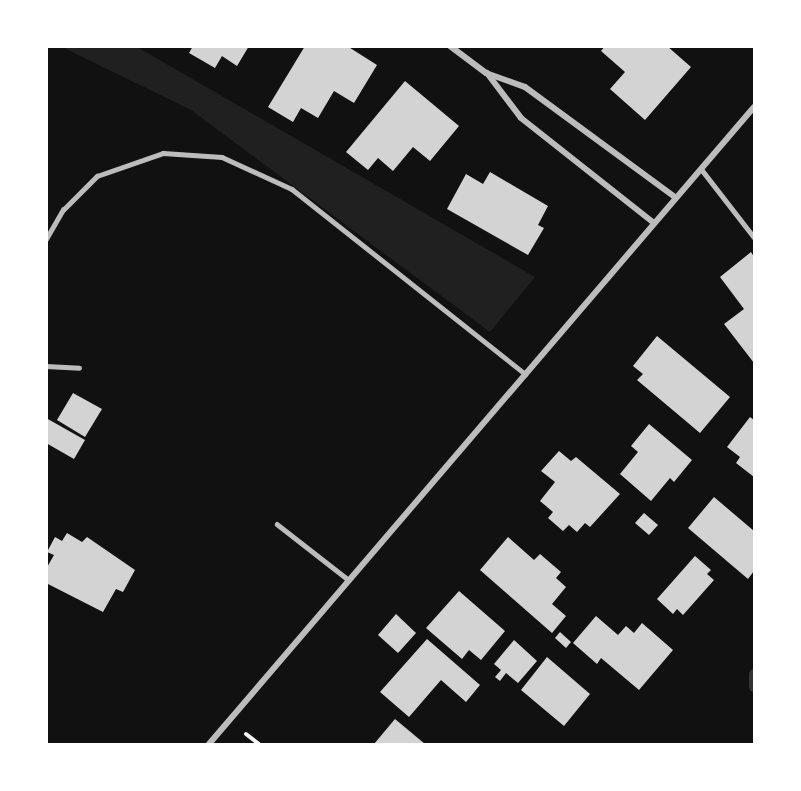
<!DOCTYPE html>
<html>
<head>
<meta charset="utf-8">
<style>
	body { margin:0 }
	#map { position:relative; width:801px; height:791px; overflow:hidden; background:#111; font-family:Helvetica,sans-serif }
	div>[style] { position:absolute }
	.green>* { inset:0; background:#202020 }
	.stream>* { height:10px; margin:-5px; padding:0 5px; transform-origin:5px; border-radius:5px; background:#333 }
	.building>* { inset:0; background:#d3d3d3 }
	.path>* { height:4px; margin:-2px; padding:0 2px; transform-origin:2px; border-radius:2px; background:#f5f5f5 }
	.service>* { height:4.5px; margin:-2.25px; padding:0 2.25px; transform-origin:2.25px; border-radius:2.25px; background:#bcbcbc }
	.minor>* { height:6px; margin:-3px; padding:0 3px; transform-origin:3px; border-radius:3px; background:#bcbcbc }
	span { translate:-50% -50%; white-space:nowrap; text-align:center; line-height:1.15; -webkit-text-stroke:6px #fff; paint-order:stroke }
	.frame { position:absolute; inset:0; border:48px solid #fff; pointer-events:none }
</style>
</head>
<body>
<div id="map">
	<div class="green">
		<div style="clip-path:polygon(62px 47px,137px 47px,535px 277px,490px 332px,191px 110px)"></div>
	</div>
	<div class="stream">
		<div style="left:754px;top:674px;width:13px;rotate:90deg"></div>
	</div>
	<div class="building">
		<div style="clip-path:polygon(193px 46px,249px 46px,237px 66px,222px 56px,215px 68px,189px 53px)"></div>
		<div style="clip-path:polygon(305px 46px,347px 46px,377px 65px,354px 103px,334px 91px,318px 118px,301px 108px,293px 122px,268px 107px)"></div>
		<div style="clip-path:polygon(605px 46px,667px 46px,691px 67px,645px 120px,610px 89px,625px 72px,601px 51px)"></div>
		<div style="clip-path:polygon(405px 81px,459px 126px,430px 161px,413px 147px,393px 171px,378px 158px,368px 170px,346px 152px)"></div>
		<div style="clip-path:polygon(490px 172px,548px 206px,538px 225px,544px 228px,528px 255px,447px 209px,466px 174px,483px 184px)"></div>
		<div style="clip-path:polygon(751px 252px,754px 257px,754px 363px,724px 324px,744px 309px,720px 277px)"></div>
		<div style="clip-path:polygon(657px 336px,730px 397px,700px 433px,637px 380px,643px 374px,633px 366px)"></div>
		<div style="clip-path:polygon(73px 393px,102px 409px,85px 437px,57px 420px)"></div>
		<div style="clip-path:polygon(750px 417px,754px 420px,754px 477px,736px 463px,740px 457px,727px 447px)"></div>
		<div style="clip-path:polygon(46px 418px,85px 440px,74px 459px,46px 443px)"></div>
		<div style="clip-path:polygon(649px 424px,692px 460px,674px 482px,670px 478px,651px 501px,620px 474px,638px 452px,631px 446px)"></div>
		<div style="clip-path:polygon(559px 451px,571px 461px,576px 457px,620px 494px,590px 527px,585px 523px,577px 532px,569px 525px,563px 531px,548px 518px,553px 512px,540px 501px,555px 482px,541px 471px)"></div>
		<div style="clip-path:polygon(714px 497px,754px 531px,754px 571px,748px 579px,688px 528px)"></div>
		<div style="clip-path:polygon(644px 513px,658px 525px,649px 535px,635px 523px)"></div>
		<div style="clip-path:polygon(67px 533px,82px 542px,87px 537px,135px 570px,123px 592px,116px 589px,103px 612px,46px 583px,46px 569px,54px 555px,47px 552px,55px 537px,62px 541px)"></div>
		<div style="clip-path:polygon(508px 537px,534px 560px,540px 554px,561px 572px,556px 578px,566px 587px,552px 604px,566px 616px,552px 633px,480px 570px)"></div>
		<div style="clip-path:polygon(695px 556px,711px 570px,707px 574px,714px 580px,683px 615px,677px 609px,673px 614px,657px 599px)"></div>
		<div style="clip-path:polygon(459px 591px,505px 631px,481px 660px,469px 650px,462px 659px,426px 628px)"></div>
		<div style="clip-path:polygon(396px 614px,416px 633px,398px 653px,378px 635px)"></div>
		<div style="clip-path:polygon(596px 616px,618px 635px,626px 626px,634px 633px,642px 623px,673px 650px,639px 690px,601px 658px,597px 664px,573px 643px)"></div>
		<div style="clip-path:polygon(560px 632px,571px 642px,566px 648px,555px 638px)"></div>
		<div style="clip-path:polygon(427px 639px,480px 685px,466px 702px,441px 680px,409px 717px,380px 692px)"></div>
		<div style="clip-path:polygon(514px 640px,537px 661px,518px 683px,506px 673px,500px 681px,495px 677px,501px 670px,494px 664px)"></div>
		<div style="clip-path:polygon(547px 657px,590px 694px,564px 726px,521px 690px)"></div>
		<div style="clip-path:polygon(395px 719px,425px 744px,374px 744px)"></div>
	</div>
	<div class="path">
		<div style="left:246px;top:734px;width:16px;rotate:38deg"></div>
	</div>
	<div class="service">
		<div style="left:702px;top:170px;width:85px;rotate:52.2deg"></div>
		<div style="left:46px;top:239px;width:34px;rotate:-60deg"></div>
		<div style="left:63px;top:210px;width:48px;rotate:-45deg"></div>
		<div style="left:97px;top:176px;width:70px;rotate:-19.2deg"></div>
		<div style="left:163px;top:153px;width:59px;rotate:3.9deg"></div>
		<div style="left:222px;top:157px;width:77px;rotate:24.6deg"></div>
		<div style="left:292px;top:189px;width:298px;rotate:38.4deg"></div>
		<div style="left:46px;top:366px;width:33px;rotate:3deg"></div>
		<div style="left:277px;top:524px;width:91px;rotate:37.9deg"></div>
	</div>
	<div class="minor">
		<div style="left:450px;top:46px;width:45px;rotate:36.9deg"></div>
		<div style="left:486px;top:73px;width:41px;rotate:19.7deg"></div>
		<div style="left:525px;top:87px;width:187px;rotate:36.3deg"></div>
		<div style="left:487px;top:73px;width:56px;rotate:52.9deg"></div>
		<div style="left:521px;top:118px;width:169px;rotate:38.3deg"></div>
		<div style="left:209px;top:744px;width:838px;rotate:-49.45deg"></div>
	</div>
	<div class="frame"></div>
</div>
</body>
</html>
